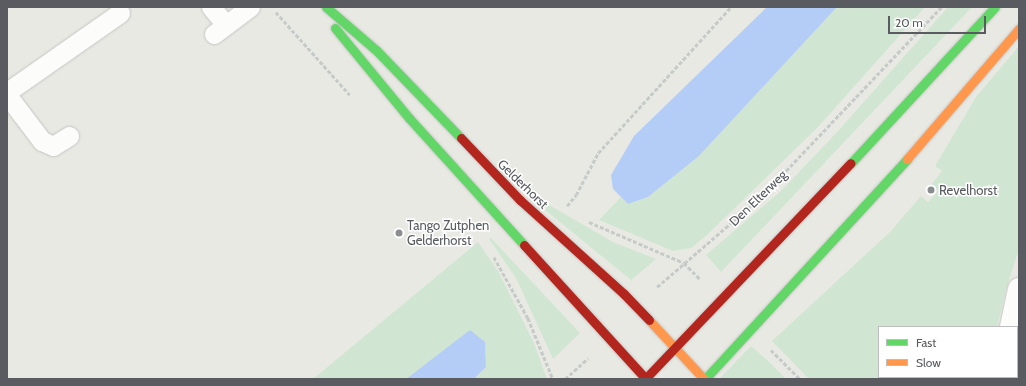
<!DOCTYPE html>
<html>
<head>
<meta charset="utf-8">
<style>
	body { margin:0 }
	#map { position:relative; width:1026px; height:386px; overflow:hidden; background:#e9e9e3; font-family:Cabin,sans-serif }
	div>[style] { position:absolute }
	.green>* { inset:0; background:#d0e6d2 }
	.water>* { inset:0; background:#b4cdf7 }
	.path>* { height:2.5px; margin-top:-1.25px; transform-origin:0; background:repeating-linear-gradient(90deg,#c6cbc9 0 4px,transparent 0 6px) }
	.roads { filter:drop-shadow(0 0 1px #c5c5c5) drop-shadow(0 0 1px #c5c5c5) }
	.lane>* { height:19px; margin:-9.5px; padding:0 9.5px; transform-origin:9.5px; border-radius:9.5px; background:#fcfcfb }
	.street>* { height:22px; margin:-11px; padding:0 11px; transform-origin:11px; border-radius:11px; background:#fcfcfb }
	.fast>* { height:9px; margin:-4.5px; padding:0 4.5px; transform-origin:4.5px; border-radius:4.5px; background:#63d668 }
	.slow>* { height:9px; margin:-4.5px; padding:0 4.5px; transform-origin:4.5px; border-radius:4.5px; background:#ff974d }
	.jam>* { height:9px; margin:-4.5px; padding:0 4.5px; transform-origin:4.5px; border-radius:4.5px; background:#b3261e }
	.dots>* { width:11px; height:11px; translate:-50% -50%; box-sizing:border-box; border:2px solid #fff; border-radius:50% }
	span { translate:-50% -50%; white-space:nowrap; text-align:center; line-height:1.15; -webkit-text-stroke:3px #fff; paint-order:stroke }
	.street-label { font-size:13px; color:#595b61 }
	.poi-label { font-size:13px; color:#595b61 }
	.left { translate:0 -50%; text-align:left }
	.frame { position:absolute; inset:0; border:8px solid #595b61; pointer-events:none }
	.legend { position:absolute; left:878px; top:326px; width:140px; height:52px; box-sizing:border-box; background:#fff; border:1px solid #bdbdc0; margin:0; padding:5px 7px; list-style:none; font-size:12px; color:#595b61 }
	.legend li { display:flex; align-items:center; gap:8px; height:20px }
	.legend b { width:20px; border:1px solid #bdbdc0 }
	.scale { position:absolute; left:888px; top:16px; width:98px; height:18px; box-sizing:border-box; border:2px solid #595b61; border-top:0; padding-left:5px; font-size:12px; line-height:14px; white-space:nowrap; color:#595b61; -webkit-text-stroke:3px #fff; paint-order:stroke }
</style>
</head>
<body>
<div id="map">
	<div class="green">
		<div style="clip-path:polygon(837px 7px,925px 7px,818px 127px,707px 235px,691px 248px,673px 251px,599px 220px,621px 197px,628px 204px,648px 197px,699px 156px)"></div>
		<div style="clip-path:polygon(948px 7px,972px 7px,721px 272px,706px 255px,781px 191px,838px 131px)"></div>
		<div style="clip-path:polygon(1019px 46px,1019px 249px,1006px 289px,997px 327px,879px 327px,879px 377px,940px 377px,936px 379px,809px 379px,772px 341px,890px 232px,921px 196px,928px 202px,937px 192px,931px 185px,942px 171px,935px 166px,976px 97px)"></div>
		<div style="clip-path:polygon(549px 205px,613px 242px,656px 259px,631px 280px,544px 209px)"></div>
		<div style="clip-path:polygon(491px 238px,580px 333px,553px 359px,516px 278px,489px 239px)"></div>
		<div style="clip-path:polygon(478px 242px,498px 271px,534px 343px,547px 379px,474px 379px,486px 367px,485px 342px,470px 331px,406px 379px,313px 379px)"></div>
		<div style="clip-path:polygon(751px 346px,765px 358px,786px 379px,719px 379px)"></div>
	</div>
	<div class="water">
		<div style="clip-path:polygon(767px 7px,837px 7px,699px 156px,648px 197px,628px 204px,613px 189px,611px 175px,634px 136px)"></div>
		<div style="clip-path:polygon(470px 330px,485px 342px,486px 367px,474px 379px,406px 379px)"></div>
	</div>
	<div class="path">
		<div style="left:276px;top:12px;width:111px;rotate:48.3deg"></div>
		<div style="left:567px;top:206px;width:14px;rotate:-51deg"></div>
		<div style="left:576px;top:195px;width:47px;rotate:-62.4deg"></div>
		<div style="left:598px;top:153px;width:197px;rotate:-47.7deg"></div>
		<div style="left:589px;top:222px;width:103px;rotate:23.3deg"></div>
		<div style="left:684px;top:263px;width:24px;rotate:45deg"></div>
		<div style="left:494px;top:257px;width:70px;rotate:60.9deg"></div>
		<div style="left:528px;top:318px;width:66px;rotate:67.7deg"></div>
		<div style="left:657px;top:287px;width:138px;rotate:-40.9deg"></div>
		<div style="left:761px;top:197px;width:262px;rotate:-46.5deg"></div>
		<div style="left:771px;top:350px;width:41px;rotate:45deg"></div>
		<div style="left:565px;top:379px;width:31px;rotate:-42deg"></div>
		<div style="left:954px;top:379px;width:5px;rotate:-22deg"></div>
	</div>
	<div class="roads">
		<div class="lane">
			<div style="left:211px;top:7px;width:23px;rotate:50deg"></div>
			<div style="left:214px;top:34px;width:45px;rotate:-36.9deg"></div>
			<div style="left:7px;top:92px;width:138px;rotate:-35deg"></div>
			<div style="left:7px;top:95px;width:58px;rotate:52.7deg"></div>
			<div style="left:42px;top:141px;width:12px;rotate:24deg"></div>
			<div style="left:53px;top:146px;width:19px;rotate:-32deg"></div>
		</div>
		<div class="street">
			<div style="left:1011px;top:327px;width:39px;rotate:-78deg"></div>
			<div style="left:1008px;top:377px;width:2px;rotate:63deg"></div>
		</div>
		<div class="fast">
			<div style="left:326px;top:7px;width:67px;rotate:40.8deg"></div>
			<div style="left:377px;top:51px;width:121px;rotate:46deg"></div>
			<div style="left:335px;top:28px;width:117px;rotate:50.6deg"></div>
			<div style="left:409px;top:118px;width:171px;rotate:47.8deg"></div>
			<div style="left:851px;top:163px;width:212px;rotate:-47.3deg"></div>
			<div style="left:705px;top:379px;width:299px;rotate:-47.4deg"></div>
		</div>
		<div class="slow">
			<div style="left:907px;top:159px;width:172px;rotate:-49.3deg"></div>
			<div style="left:649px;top:320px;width:81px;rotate:47deg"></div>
		</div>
		<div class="jam">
			<div style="left:461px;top:138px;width:86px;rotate:46.4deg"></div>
			<div style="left:520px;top:200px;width:140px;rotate:42.1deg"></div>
			<div style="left:624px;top:294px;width:36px;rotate:46deg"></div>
			<div style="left:524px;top:245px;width:181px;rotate:47.7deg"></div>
			<div style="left:645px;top:379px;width:298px;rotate:-46.4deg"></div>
		</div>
	</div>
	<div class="dots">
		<div style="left:931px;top:190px;background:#8b8d8e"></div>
		<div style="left:399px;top:233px;background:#8b8d8e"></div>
	</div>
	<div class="street-label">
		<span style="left:523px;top:184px;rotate:44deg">Gelderhorst</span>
		<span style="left:758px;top:198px;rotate:-44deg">Den Elterweg</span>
	</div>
	<div class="poi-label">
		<span class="left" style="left:939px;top:190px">Revelhorst</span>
		<span class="left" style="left:407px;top:233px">Tango Zutphen<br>Gelderhorst</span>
	</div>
	<div class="frame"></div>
	<ul class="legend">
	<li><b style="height:5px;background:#63d668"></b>Fast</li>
	<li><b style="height:5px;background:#ff974d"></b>Slow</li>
	</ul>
	<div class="scale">20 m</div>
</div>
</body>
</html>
